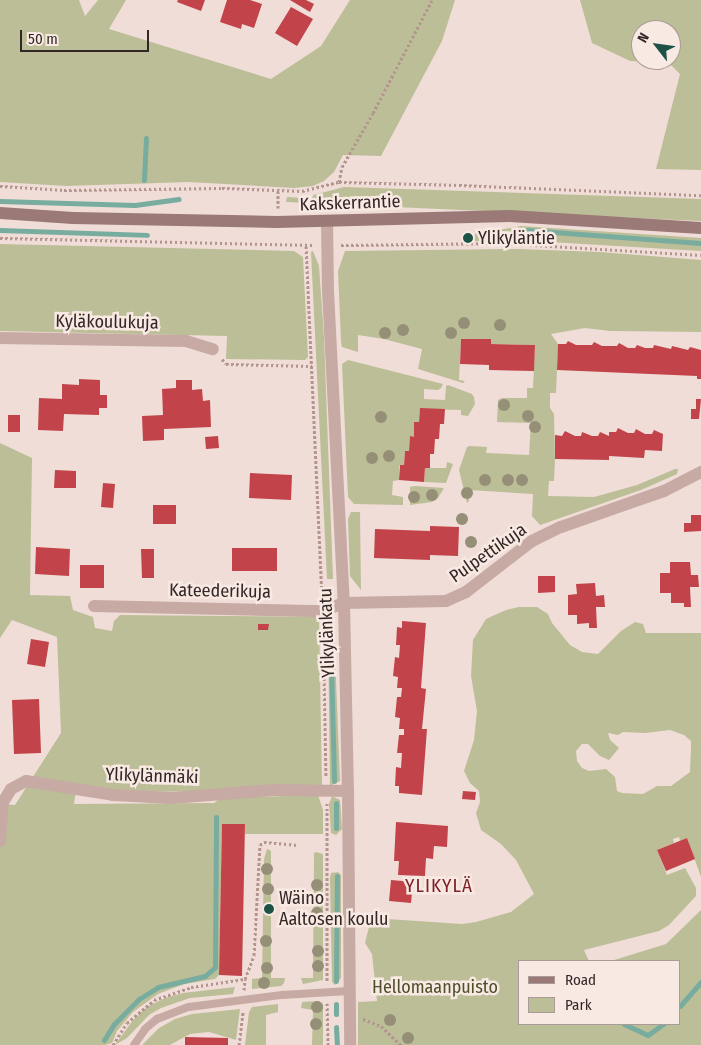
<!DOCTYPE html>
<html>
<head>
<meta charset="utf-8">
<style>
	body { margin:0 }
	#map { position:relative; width:701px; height:1045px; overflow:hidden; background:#f0ddd7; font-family:"Fira Sans Condensed",sans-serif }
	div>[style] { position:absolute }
	.green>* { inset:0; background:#bcbe98 }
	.stream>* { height:5px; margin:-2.5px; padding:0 2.5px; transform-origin:2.5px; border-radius:2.5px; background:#78ac9f }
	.building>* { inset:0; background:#c24349 }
	.path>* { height:3px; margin-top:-1.5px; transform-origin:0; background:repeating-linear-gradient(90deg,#b3948f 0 2.5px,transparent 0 5px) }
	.service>* { height:8px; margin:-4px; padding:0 4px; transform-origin:4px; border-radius:4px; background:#c7aaa4 }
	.minor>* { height:12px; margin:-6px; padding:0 6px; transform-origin:6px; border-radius:6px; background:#c7aaa4 }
	.secondary>* { height:12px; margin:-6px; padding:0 6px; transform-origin:6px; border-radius:6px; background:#9a7976 }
	.trees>* { width:12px; height:12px; margin:-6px; border-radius:50%; background:#968f78 }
	.dots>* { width:14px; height:14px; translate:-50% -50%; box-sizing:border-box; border:2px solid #f8e9e3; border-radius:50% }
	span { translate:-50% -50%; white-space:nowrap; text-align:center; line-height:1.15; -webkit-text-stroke:5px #f8e9e3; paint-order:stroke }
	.street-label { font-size:18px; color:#332626 }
	.poi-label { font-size:18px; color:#332626 }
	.left { translate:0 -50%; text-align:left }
	.park-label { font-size:18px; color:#4d502a }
	.neighbourhood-label { font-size:19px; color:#7f2126; letter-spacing:1px }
	.legend { position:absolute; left:518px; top:960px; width:162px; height:65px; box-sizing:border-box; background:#f8e9e3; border:1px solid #a99b97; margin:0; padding:6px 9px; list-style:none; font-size:15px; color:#332626 }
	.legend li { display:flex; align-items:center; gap:10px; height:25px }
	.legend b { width:25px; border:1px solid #a99b97 }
	.north { position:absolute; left:631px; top:20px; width:50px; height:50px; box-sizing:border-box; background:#f8e9e3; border:1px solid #a99b97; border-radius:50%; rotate:300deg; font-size:14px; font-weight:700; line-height:20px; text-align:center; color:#332626 }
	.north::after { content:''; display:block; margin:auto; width:18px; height:22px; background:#1d5247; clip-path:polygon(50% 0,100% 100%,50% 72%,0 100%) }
	.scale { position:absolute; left:20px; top:30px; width:129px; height:22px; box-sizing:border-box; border:2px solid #332626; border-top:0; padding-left:6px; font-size:15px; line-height:18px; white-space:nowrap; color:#332626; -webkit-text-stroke:4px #f8e9e3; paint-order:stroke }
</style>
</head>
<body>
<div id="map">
	<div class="green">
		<div style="clip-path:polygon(0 0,79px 0,85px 16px,98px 0,126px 0,109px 29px,271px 79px,321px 46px,350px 0,455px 0,442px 41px,381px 156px,343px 155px,334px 172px,324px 181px,313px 186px,294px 188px,189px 182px,66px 186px,0 182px)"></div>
		<div style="clip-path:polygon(evenodd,580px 0,701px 0,701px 170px,656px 169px,680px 74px,669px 63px,630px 61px,592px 43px,580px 0,641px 30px,671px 30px,671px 60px,641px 60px,641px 30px)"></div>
		<div style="clip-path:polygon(344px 187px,701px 199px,701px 221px,286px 202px,287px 197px,302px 198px)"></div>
		<div style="clip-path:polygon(521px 226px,701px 238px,701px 251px,533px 241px,475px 241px,475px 234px)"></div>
		<div style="clip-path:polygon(0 244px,294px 251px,303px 257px,308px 357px,305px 360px,226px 359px,227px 336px,0 331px)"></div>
		<div style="clip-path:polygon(518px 249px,600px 252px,701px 260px,701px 332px,610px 331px,585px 328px,551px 334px,558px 344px,556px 393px,550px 393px,550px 408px,554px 414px,555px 459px,554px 481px,549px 481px,548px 496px,594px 497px,637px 485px,675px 469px,678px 469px,677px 474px,641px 490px,540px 525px,532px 516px,533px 494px,469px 490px,469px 501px,467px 503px,459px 470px,467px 447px,470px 446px,487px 447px,486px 453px,529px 455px,531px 423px,497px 422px,498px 400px,502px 398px,527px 398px,527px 388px,533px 388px,535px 345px,491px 344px,491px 339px,461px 339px,459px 380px,465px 381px,463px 383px,418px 369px,422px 349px,384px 339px,358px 335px,358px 352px,342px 347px,341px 342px,338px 271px,345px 251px)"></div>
		<div style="clip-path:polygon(313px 251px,319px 266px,324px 337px,333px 579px,327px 579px,311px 252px)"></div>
		<div style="clip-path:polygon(348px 360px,443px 384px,441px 388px,438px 390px,424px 389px,424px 399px,445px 400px,446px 386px,448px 385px,472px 394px,474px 397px,475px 404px,468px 416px,461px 415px,461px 410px,420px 409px,419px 422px,414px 422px,414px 437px,410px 437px,409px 451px,405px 451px,404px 465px,399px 466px,399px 480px,393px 481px,392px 495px,403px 497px,403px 505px,354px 504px,348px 497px,342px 364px)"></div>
		<div style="clip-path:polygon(0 443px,32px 458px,30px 595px,70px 596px,73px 610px,93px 617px,95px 628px,112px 631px,114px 621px,120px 615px,319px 617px,322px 785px,225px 791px,129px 792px,77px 784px,74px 804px,214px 803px,221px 798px,318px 795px,323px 810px,323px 834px,245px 834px,245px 825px,222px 824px,219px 975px,215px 979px,184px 984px,158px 994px,133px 1012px,117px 1031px,112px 1043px,105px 1045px,0 1045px,0 804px,15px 805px,61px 733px,57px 637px,12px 620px,0 638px)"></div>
		<div style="clip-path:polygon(447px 462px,453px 464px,446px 483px,424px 482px,425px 468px,446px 468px)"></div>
		<div style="clip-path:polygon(410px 487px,415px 486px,444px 488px,438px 498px,432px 502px,410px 505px)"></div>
		<div style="clip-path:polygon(351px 512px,360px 512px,361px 590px,350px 576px,348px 519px)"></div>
		<div style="clip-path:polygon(evenodd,519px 607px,537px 607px,548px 614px,552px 623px,570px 645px,582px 652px,598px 654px,621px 631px,635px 622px,643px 624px,646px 633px,701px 633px,701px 877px,687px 838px,680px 841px,679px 837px,673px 839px,674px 843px,657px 850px,667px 875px,685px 868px,696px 888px,696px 896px,669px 925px,659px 931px,584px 950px,589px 961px,520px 961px,520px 1024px,680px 1024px,680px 961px,611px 961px,666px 944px,701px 910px,701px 1045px,358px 1045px,358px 1002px,377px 1001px,372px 954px,365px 943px,370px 923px,387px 919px,462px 924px,476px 922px,511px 912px,534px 894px,516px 860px,501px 844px,481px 830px,476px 813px,480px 802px,479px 791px,470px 783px,464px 771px,474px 740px,477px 711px,471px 676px,473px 640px,486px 619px,506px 610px,519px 607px,670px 730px,684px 735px,691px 741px,691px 748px,690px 772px,671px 786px,657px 786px,643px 794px,622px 793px,617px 791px,615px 777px,606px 769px,589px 771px,582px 768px,577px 761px,576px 751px,582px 744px,588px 744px,600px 756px,609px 760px,619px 748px,610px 740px,608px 733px,618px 735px,623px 732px,645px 733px,670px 730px)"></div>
		<div style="clip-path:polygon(328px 623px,332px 624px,334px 629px,340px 781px,330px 786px)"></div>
		<div style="clip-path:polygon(332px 796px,340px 800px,342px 829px,336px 835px,331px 833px,329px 804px)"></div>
		<div style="clip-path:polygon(267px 849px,270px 850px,271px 852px,271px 978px,285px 978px,284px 983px,281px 986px,252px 989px,252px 979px,262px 978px,264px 859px)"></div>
		<div style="clip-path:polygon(316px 852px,323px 854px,323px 980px,303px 984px,301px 978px,313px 978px,314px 853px)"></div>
		<div style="clip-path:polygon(338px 872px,341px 875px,341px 978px,335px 985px,332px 982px,330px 878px,331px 873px)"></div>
		<div style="clip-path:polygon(235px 987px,233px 994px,190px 998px,161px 1008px,149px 1015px,127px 1038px,115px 1045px,133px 1020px,147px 1007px,165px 998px,183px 993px)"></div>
		<div style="clip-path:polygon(319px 1001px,323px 1004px,323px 1045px,312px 1045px,313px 1010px,301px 1008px,302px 1002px)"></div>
		<div style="clip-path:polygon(278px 1004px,278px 1012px,266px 1015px,266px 1045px,245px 1045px,249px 1012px,252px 1007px)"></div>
		<div style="clip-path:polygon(240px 1009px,236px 1040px,209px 1032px,190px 1034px,170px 1045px,142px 1045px,159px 1028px,175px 1019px,192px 1014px)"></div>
	</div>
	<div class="stream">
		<div style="left:144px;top:180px;width:42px;rotate:-87.3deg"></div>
		<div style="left:0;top:201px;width:135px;rotate:1.7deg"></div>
		<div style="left:135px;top:205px;width:44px;rotate:-7.8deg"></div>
		<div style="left:0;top:230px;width:147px;rotate:1.9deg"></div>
		<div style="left:527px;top:230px;width:174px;rotate:4.3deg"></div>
		<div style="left:330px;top:626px;width:155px;rotate:88.5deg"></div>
		<div style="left:336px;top:803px;width:25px;rotate:90deg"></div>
		<div style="left:336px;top:981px;width:105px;rotate:-89.5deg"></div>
		<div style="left:336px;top:1004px;width:10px;rotate:90deg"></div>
		<div style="left:680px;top:1006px;width:32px;rotate:-49deg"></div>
		<div style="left:624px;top:1024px;width:26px;rotate:25deg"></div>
		<div style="left:648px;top:1035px;width:19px;rotate:-36deg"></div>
		<div style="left:336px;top:1027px;width:18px;rotate:87deg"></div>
		<div style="left:104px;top:1040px;width:19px;rotate:-58deg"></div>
		<div style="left:114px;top:1024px;width:35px;rotate:-45deg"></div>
		<div style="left:139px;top:999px;width:22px;rotate:-32deg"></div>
		<div style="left:158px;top:987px;width:48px;rotate:-13.2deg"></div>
		<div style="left:205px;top:976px;width:13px;rotate:-42deg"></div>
		<div style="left:215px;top:967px;width:150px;rotate:-89.6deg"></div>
	</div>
	<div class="building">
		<div style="clip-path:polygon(178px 0,205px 0,201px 11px,177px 2px)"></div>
		<div style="clip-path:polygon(227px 0,250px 0,262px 4px,254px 28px,242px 24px,241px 29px,220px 22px)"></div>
		<div style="clip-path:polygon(290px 0,306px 0,314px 4px,310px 12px)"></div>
		<div style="clip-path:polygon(291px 7px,313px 19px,297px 46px,275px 33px)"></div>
		<div style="clip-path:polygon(461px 339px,491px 339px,491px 344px,535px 345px,534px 371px,489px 370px,489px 365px,460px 364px)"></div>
		<div style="clip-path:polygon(568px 341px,576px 345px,592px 345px,594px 342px,602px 346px,617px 346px,619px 343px,628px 348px,635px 348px,637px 345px,645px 348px,653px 348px,654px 345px,671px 349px,672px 346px,688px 350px,690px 347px,701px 350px,701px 379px,697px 379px,697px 376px,557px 370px,558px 344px,566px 344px)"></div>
		<div style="clip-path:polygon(79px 379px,100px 380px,100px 395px,107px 395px,107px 408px,99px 408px,99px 415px,64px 414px,63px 431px,38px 430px,39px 398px,62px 399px,62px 384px,79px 385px)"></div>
		<div style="clip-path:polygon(176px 380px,192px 380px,192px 390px,202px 389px,203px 401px,210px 400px,211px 427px,164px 429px,164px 440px,143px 441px,142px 416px,163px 415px,162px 389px,176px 388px)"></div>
		<div style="clip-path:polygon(696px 399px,701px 399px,699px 419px,691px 419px,691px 409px,696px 409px)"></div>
		<div style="clip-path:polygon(420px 408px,445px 409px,444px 424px,440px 424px,439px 439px,435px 439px,434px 454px,430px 454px,430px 468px,425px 468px,424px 482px,399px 480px,400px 465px,404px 465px,405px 451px,409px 451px,410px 436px,414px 437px,414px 422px,419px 422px)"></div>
		<div style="clip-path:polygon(8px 415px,20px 415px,20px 432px,8px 432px)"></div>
		<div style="clip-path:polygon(618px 428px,628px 433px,634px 433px,636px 429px,645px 434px,652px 434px,654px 430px,663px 434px,662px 451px,645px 450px,644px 458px,609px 456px,609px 460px,555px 459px,555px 435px,562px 436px,565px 431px,575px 436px,581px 436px,582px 432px,592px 436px,598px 436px,600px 432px,609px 436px,609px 432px,616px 432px)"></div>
		<div style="clip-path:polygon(218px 436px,219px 448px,206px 449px,205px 437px)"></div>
		<div style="clip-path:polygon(55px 470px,76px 471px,76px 488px,54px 488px)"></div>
		<div style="clip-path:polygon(250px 473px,292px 475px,291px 500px,249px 498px)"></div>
		<div style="clip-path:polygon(103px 483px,115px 484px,113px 508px,101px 507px)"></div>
		<div style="clip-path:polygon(153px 505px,176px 505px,176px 524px,153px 524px)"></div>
		<div style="clip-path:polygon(691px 515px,701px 515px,701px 531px,684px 532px,684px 523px,691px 523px)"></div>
		<div style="clip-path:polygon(430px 526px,459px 527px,458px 556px,430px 555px,430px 560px,374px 558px,375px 529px,430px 531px)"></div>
		<div style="clip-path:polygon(36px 547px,70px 549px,69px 576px,35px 574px)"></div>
		<div style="clip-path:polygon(232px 548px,277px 548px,277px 571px,232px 571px)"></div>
		<div style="clip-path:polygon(141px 549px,154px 549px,154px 578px,142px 578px)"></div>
		<div style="clip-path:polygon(670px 562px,690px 562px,691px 575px,698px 575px,699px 587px,690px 587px,691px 607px,684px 607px,684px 603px,671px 603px,671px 593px,660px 593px,660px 573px,670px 573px)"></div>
		<div style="clip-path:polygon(80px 565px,104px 565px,104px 588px,80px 588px)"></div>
		<div style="clip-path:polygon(538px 576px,555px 576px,555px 592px,538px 593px)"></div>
		<div style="clip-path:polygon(595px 583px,596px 596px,604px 595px,605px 607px,596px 607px,597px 628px,589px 628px,589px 623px,577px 624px,577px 615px,568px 615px,568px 595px,577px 594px,576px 584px)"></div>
		<div style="clip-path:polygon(402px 621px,426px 623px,421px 688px,426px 689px,422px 729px,427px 729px,422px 795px,399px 793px,399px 786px,395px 786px,396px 767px,401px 768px,402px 753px,397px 753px,399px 735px,404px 735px,404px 729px,399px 729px,400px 718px,395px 717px,397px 697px,401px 697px,402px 688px,397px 688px,398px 677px,393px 676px,395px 657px,399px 658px,400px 645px,396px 645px,397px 627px,402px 628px)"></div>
		<div style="clip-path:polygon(258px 624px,269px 624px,268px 630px,258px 630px)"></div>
		<div style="clip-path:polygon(31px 639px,49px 642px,45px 667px,27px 664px)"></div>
		<div style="clip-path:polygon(39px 699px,41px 753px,14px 754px,12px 700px)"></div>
		<div style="clip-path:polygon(463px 791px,476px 792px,475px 800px,462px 799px)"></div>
		<div style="clip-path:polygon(396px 822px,448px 826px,447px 847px,434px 846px,433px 859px,426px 858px,425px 876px,398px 875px,399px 861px,394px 861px)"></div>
		<div style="clip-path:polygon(222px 824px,245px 824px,242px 976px,219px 975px)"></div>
		<div style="clip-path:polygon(687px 838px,695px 859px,666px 871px,657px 850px)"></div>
		<div style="clip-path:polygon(391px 880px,413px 882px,411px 903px,389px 901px)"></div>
		<div style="clip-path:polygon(185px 1037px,228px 1038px,228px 1045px,185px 1045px)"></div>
	</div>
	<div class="path">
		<div style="left:339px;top:182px;width:15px;rotate:-79deg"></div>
		<div style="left:342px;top:167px;width:62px;rotate:-60.1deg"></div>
		<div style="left:373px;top:113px;width:127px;rotate:-62.4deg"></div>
		<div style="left:0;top:186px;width:64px;rotate:3.6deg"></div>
		<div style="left:64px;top:190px;width:158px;rotate:-0.7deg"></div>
		<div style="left:222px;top:188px;width:80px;rotate:2.1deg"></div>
		<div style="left:302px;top:191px;width:38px;rotate:-14deg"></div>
		<div style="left:339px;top:182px;width:120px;rotate:1.4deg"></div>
		<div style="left:459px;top:185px;width:242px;rotate:2.4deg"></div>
		<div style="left:278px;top:208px;width:17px;rotate:-90deg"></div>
		<div style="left:0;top:238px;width:314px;rotate:1.3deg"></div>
		<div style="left:341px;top:245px;width:159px;rotate:-0.7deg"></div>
		<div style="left:500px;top:243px;width:201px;rotate:3.4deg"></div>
		<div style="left:306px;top:246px;width:351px;rotate:87.4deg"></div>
		<div style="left:222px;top:359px;width:6px;rotate:51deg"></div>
		<div style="left:226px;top:364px;width:86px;rotate:1.3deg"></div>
		<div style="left:323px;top:623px;width:154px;rotate:88.9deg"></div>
		<div style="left:327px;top:803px;width:179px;rotate:90deg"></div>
		<div style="left:244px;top:990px;width:11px;rotate:-85deg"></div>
		<div style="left:245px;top:979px;width:26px;rotate:-69deg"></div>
		<div style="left:254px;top:955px;width:110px;rotate:-86.9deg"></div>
		<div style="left:260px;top:845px;width:5px;rotate:-37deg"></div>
		<div style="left:264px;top:842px;width:34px;rotate:5deg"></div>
		<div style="left:327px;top:1003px;width:42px;rotate:88.6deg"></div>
		<div style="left:363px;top:1019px;width:19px;rotate:21deg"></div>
		<div style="left:381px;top:1026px;width:28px;rotate:44deg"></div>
		<div style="left:113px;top:1045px;width:26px;rotate:-58deg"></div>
		<div style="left:127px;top:1023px;width:35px;rotate:-40deg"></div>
		<div style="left:154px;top:1000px;width:39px;rotate:-19deg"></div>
		<div style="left:191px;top:987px;width:55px;rotate:-8.4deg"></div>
		<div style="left:239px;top:1045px;width:34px;rotate:-83deg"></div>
	</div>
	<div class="service">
		<div style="left:134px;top:1045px;width:19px;rotate:-55deg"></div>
		<div style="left:145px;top:1029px;width:16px;rotate:-40deg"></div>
		<div style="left:157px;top:1019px;width:34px;rotate:-21deg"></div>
		<div style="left:189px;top:1007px;width:94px;rotate:-7.4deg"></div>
		<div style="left:282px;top:995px;width:67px;rotate:-3.4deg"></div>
	</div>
	<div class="minor">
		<div style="left:327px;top:221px;width:70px;rotate:89.2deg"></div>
		<div style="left:328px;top:291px;width:312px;rotate:87.1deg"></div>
		<div style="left:344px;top:603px;width:188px;rotate:88.8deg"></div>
		<div style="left:348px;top:791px;width:254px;rotate:89.5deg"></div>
		<div style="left:0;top:338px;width:186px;rotate:0.9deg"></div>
		<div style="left:186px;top:341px;width:28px;rotate:17deg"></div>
		<div style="left:94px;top:606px;width:228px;rotate:1.3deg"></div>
		<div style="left:322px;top:611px;width:23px;rotate:-20deg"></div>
		<div style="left:344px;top:603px;width:102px;rotate:-1.1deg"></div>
		<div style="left:446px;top:601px;width:22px;rotate:-24deg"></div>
		<div style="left:466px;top:592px;width:83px;rotate:-37.7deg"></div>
		<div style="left:532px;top:541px;width:32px;rotate:-26deg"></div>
		<div style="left:561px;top:527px;width:109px;rotate:-19.3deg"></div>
		<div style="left:664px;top:491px;width:42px;rotate:-27.2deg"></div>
		<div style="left:0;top:841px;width:39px;rotate:-86deg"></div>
		<div style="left:3px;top:802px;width:15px;rotate:-58deg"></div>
		<div style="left:11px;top:789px;width:17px;rotate:-28deg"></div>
		<div style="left:26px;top:781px;width:88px;rotate:9.1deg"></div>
		<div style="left:113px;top:795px;width:59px;rotate:2.9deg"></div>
		<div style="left:172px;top:798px;width:102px;rotate:-4.5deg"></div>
		<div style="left:274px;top:790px;width:74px;rotate:0.8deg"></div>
	</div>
	<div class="secondary">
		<div style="left:0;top:213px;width:73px;rotate:3.9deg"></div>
		<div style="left:73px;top:218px;width:204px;rotate:1.1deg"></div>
		<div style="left:277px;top:222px;width:233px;rotate:-1.5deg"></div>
		<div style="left:510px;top:216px;width:191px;rotate:3.6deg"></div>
	</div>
	<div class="trees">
		<div style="left:464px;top:323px"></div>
		<div style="left:500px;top:325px"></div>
		<div style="left:403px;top:330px"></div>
		<div style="left:385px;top:333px"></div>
		<div style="left:451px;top:333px"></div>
		<div style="left:504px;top:405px"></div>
		<div style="left:528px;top:416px"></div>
		<div style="left:381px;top:417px"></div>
		<div style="left:535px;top:427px"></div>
		<div style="left:389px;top:456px"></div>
		<div style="left:372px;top:458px"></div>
		<div style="left:485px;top:480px"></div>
		<div style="left:508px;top:480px"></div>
		<div style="left:522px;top:480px"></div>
		<div style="left:467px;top:493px"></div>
		<div style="left:432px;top:495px"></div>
		<div style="left:414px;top:497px"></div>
		<div style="left:462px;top:519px"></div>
		<div style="left:471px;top:542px"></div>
		<div style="left:497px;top:544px"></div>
		<div style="left:485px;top:554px"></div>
		<div style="left:469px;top:566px"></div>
		<div style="left:267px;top:869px"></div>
		<div style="left:317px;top:885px"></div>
		<div style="left:268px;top:889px"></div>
		<div style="left:317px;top:913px"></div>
		<div style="left:266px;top:941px"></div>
		<div style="left:318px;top:951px"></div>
		<div style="left:318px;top:966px"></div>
		<div style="left:267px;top:968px"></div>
		<div style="left:264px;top:983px"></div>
		<div style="left:317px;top:1007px"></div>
		<div style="left:390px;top:1020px"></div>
		<div style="left:316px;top:1024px"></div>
		<div style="left:408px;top:1038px"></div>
	</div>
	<div class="dots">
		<div style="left:468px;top:238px;background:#1d5247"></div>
		<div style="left:269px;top:909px;background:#1d5247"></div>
	</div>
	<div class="street-label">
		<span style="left:350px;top:203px;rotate:-2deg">Kakskerrantie</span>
		<span style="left:107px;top:322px;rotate:1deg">Kyläkoulukuja</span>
		<span style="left:488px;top:553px;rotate:-35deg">Pulpettikuja</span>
		<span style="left:220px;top:591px;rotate:1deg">Kateederikuja</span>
		<span style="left:327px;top:633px;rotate:-92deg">Ylikylänkatu</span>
		<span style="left:152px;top:776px;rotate:2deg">Ylikylänmäki</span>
	</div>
	<div class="poi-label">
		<span class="left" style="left:478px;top:238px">Ylikyläntie</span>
		<span class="left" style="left:279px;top:909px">Wäino<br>Aaltosen koulu</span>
	</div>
	<div class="park-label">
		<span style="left:435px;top:987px">Hellomaanpuisto</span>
	</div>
	<div class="neighbourhood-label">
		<span style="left:439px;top:886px">YLIKYLÄ</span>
	</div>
	<ul class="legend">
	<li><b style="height:6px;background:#9a7976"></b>Road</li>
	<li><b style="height:14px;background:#bcbe98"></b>Park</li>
	</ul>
	<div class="north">N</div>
	<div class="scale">50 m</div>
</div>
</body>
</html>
